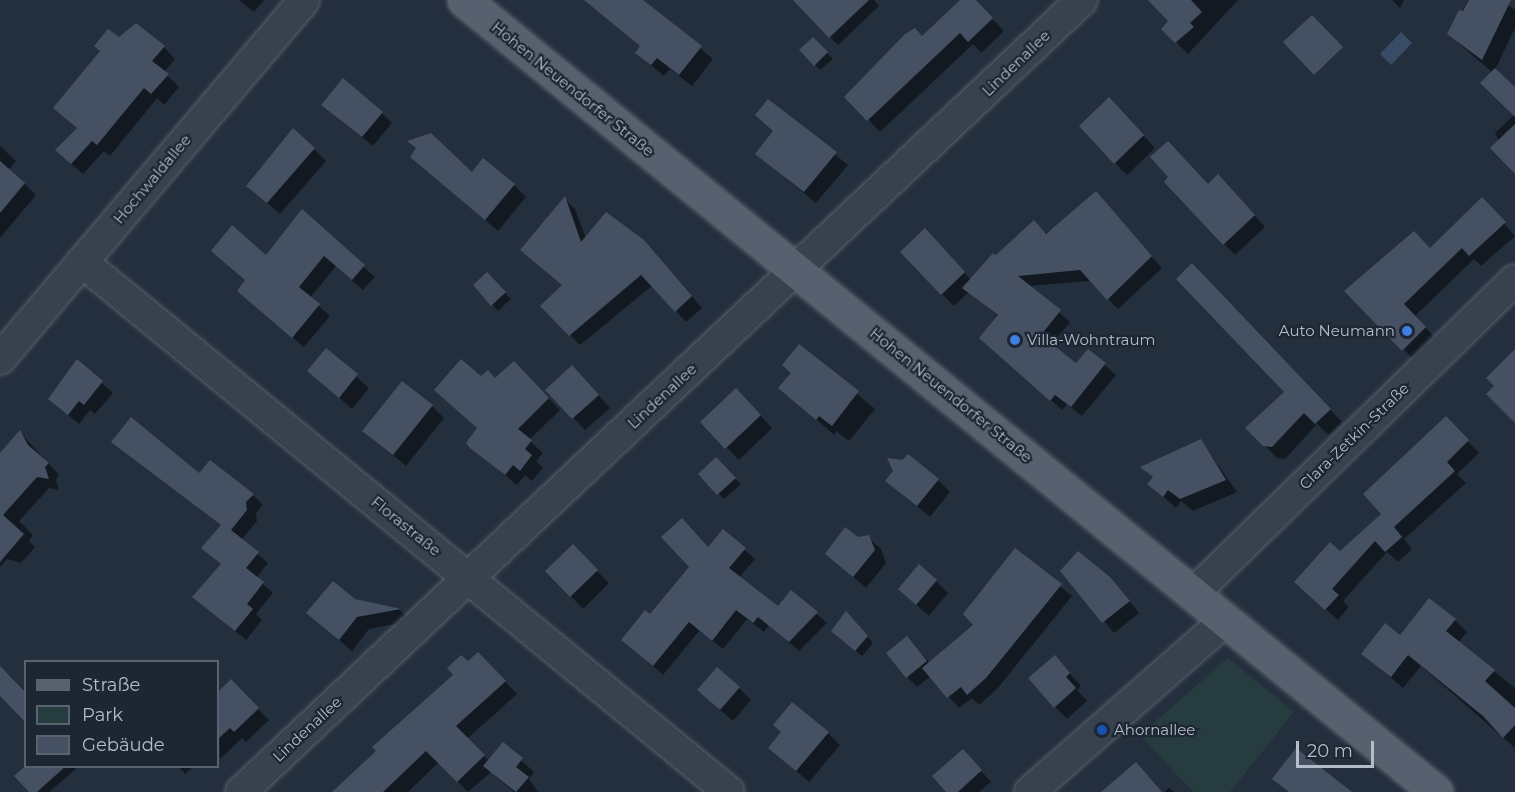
<!DOCTYPE html>
<html>
<head>
<meta charset="utf-8">
<style>
	body { margin:0 }
	#map { position:relative; width:1515px; height:792px; overflow:hidden; background:#242f3e; font-family:Montserrat,sans-serif }
	div>[style] { position:absolute }
	.green>* { inset:0; background:#263c3f }
	.water>* { inset:0; background:#394c67 }
	.shadow>* { inset:0; background:#0007 }
	.building>* { inset:0; background:#455162 }
	.roads { filter:drop-shadow(0 0 2px #565f6c) drop-shadow(0 0 2px #565f6c) }
	.minor>* { height:30px; margin:-15px; padding:0 15px; transform-origin:15px; border-radius:15px; background:#38414e }
	.major>* { height:33px; margin:-16.5px; padding:0 16.5px; transform-origin:16.5px; border-radius:16.5px; background:#56606e }
	.dots>* { width:16px; height:16px; translate:-50% -50%; box-sizing:border-box; border:3px solid #1d2633; border-radius:50% }
	span { translate:-50% -50%; white-space:nowrap; text-align:center; line-height:1.15; -webkit-text-stroke:4.5px #1d2633; paint-order:stroke }
	.street-label { font-size:15px; color:#b4bcc9 }
	.poi-label { font-size:15px; color:#b4bcc9 }
	.right { translate:-100% -50%; text-align:right }
	.left { translate:0 -50%; text-align:left }
	.legend { position:absolute; left:24px; top:660px; width:195px; height:108px; box-sizing:border-box; background:#1d2633; border:2px solid #59626f; margin:0; padding:8px 10px; list-style:none; font-size:18px; color:#b4bcc9 }
	.legend li { display:flex; align-items:center; gap:12px; height:30px }
	.legend b { width:30px; border:2px solid #59626f }
	.scale { position:absolute; left:1296px; top:741px; width:78px; height:27px; box-sizing:border-box; border:3px solid #b4bcc9; border-top:0; padding-left:8px; font-size:18px; line-height:21px; white-space:nowrap; color:#b4bcc9; -webkit-text-stroke:4px #1d2633; paint-order:stroke }
</style>
</head>
<body>
<div id="map">
	<div class="green">
		<div style="clip-path:polygon(1228px 658px,1294px 712px,1230px 792px,1193px 792px,1140px 735px)"></div>
	</div>
	<div class="water">
		<div style="clip-path:polygon(1401px 32px,1412px 43px,1391px 65px,1380px 54px)"></div>
	</div>
	<div class="shadow">
		<div style="clip-path:polygon(239px 0,264px 0,254px 12px)"></div>
		<div style="clip-path:polygon(586px 0,642px 0,713px 59px,692px 86px,670px 69px,664px 76px,637px 53px,641px 47px)"></div>
		<div style="clip-path:polygon(795px 0,874px 0,879px 6px,838px 45px)"></div>
		<div style="clip-path:polygon(962px 0,974px 0,1004px 31px,981px 53px,973px 44px,880px 132px,846px 97px,923px 37px)"></div>
		<div style="clip-path:polygon(1150px 0,1238px 0,1188px 54px,1163px 29px,1170px 21px)"></div>
		<div style="clip-path:polygon(1392px 0,1404px 0,1400px 8px)"></div>
		<div style="clip-path:polygon(1469px 0,1501px 0,1515px 10px,1515px 28px,1495px 70px,1515px 92px,1448px 34px)"></div>
		<div style="clip-path:polygon(813px 39px,833px 59px,820px 70px,801px 50px)"></div>
		<div style="clip-path:polygon(164px 47px,175px 59px,164px 72px,179px 87px,164px 105px,157px 98px,110px 156px,104px 151px,83px 174px,69px 162px,78px 129px,55px 108px)"></div>
		<div style="clip-path:polygon(769px 102px,848px 165px,816px 203px,757px 154px,774px 132px)"></div>
		<div style="clip-path:polygon(1121px 111px,1155px 148px,1127px 175px,1115px 163px)"></div>
		<div style="clip-path:polygon(382px 113px,392px 123px,373px 146px,334px 115px)"></div>
		<div style="clip-path:polygon(1515px 114px,1515px 172px,1495px 133px)"></div>
		<div style="clip-path:polygon(0 146px,16px 161px,9px 169px,36px 195px,0 238px)"></div>
		<div style="clip-path:polygon(314px 149px,326px 161px,280px 214px,248px 186px)"></div>
		<div style="clip-path:polygon(412px 157px,514px 185px,526px 197px,498px 231px)"></div>
		<div style="clip-path:polygon(1208px 185px,1229px 188px,1265px 227px,1235px 255px,1224px 244px)"></div>
		<div style="clip-path:polygon(565px 199px,575px 209px,586px 239px,654px 252px,702px 308px,686px 322px,653px 285px,580px 345px,570px 335px,563px 286px)"></div>
		<div style="clip-path:polygon(1482px 199px,1515px 236px,1481px 266px,1474px 259px,1415px 316px,1437px 340px,1415px 361px,1346px 291px,1430px 250px)"></div>
		<div style="clip-path:polygon(1106px 204px,1162px 268px,1118px 309px,1091px 281px,1028px 286px,1070px 322px,1051px 345px,1076px 365px,1088px 351px,1116px 375px,1082px 416px,1067px 404px,1062px 410px,992px 349px,999px 317px,969px 292px,954px 306px,942px 294px,937px 243px,971px 280px,996px 257px)"></div>
		<div style="clip-path:polygon(302px 211px,375px 277px,363px 290px,336px 266px,310px 298px,330px 316px,304px 347px,239px 291px)"></div>
		<div style="clip-path:polygon(487px 274px,511px 299px,498px 311px,475px 285px)"></div>
		<div style="clip-path:polygon(1204px 278px,1342px 422px,1328px 435px,1317px 424px,1285px 459px,1277px 458px,1248px 428px,1287px 392px)"></div>
		<div style="clip-path:polygon(799px 346px,875px 409px,849px 441px,836px 431px,834px 435px,781px 388px,792px 374px)"></div>
		<div style="clip-path:polygon(326px 350px,369px 388px,352px 409px,309px 371px)"></div>
		<div style="clip-path:polygon(77px 361px,113px 393px,95px 414px,90px 410px,79px 424px,50px 399px)"></div>
		<div style="clip-path:polygon(514px 363px,560px 410px,529px 440px,543px 453px,536px 461px,543px 468px,532px 481px,525px 475px,517px 485px,479px 454px,481px 378px,496px 380px)"></div>
		<div style="clip-path:polygon(584px 379px,610px 408px,585px 430px,547px 390px)"></div>
		<div style="clip-path:polygon(748px 402px,772px 428px,739px 460px,702px 422px)"></div>
		<div style="clip-path:polygon(432px 406px,444px 418px,406px 466px,364px 431px)"></div>
		<div style="clip-path:polygon(1446px 418px,1479px 453px,1457px 474px,1466px 483px,1404px 539px,1412px 549px,1398px 562px,1387px 552px,1343px 601px,1349px 607px,1338px 620px,1308px 594px,1340px 553px,1384px 514px)"></div>
		<div style="clip-path:polygon(20px 432px,59px 475px,56px 480px,59px 490px,49px 488px,19px 521px,33px 535px,29px 541px,35px 547px,21px 563px,7px 559px,0 567px,0 455px)"></div>
		<div style="clip-path:polygon(1201px 441px,1237px 492px,1193px 511px,1181px 501px,1176px 508px,1149px 484px,1154px 478px,1143px 468px)"></div>
		<div style="clip-path:polygon(113px 442px,253px 495px,263px 505px,256px 513px,257px 521px,241px 540px,268px 563px,256px 578px,273px 593px,256px 614px,262px 620px,246px 640px,194px 597px,222px 565px,203px 548px,222px 526px)"></div>
		<div style="clip-path:polygon(716px 459px,741px 484px,724px 499px,700px 474px)"></div>
		<div style="clip-path:polygon(903px 462px,938px 480px,950px 492px,930px 517px,887px 481px)"></div>
		<div style="clip-path:polygon(723px 531px,755px 559px,739px 578px,778px 608px,792px 592px,827px 623px,799px 651px,769px 625px,764px 632px,747px 619px,723px 649px,699px 631px,663px 675px,623px 640px,650px 617px)"></div>
		<div style="clip-path:polygon(868px 537px,881px 549px,886px 563px,866px 588px,826px 553px)"></div>
		<div style="clip-path:polygon(573px 547px,609px 583px,583px 609px,547px 571px)"></div>
		<div style="clip-path:polygon(1015px 550px,1072px 596px,997px 689px,979px 705px,972px 698px,959px 708px,931px 676px,917px 687px,907px 677px,907px 638px,930px 663px,975px 625px)"></div>
		<div style="clip-path:polygon(1062px 571px,1121px 590px,1139px 613px,1114px 633px)"></div>
		<div style="clip-path:polygon(936px 581px,948px 593px,929px 616px,912px 601px)"></div>
		<div style="clip-path:polygon(355px 600px,400px 610px,411px 621px,369px 629px,352px 651px,308px 613px)"></div>
		<div style="clip-path:polygon(852px 619px,873px 643px,862px 656px,838px 637px)"></div>
		<div style="clip-path:polygon(1455px 620px,1467px 632px,1458px 643px,1515px 688px,1515px 748px,1421px 666px,1403px 688px,1363px 654px)"></div>
		<div style="clip-path:polygon(478px 654px,517px 694px,467px 739px,489px 761px,503px 744px,534px 772px,529px 779px,538px 792px,514px 792px,491px 772px,468px 792px,439px 762px,408px 792px,334px 792px)"></div>
		<div style="clip-path:polygon(1055px 657px,1081px 686px,1077px 690px,1087px 701px,1067px 719px,1055px 707px)"></div>
		<div style="clip-path:polygon(231px 682px,269px 720px,246px 742px,242px 738px,220px 759px,218px 694px)"></div>
		<div style="clip-path:polygon(739px 688px,751px 700px,733px 721px,711px 702px)"></div>
		<div style="clip-path:polygon(828px 733px,840px 745px,809px 782px,770px 748px)"></div>
		<div style="clip-path:polygon(973px 762px,991px 782px,979px 792px,948px 792px)"></div>
		<div style="clip-path:polygon(28px 766px,79px 766px,49px 792px,31px 792px)"></div>
		<div style="clip-path:polygon(178px 766px,194px 766px,185px 774px)"></div>
		<div style="clip-path:polygon(1169px 788px,1174px 792px,1164px 792px)"></div>
	</div>
	<div class="building">
		<div style="clip-path:polygon(584px 0,643px 0,702px 46px,679px 75px,657px 58px,651px 65px,635px 53px,640px 46px)"></div>
		<div style="clip-path:polygon(793px 0,869px 0,829px 38px)"></div>
		<div style="clip-path:polygon(960px 0,976px 0,993px 18px,968px 42px,960px 33px,867px 121px,844px 97px,905px 34px,915px 28px,922px 36px)"></div>
		<div style="clip-path:polygon(1148px 0,1191px 0,1202px 12px,1190px 23px,1194px 27px,1175px 43px,1161px 29px,1168px 21px)"></div>
		<div style="clip-path:polygon(1469px 0,1511px 0,1482px 60px,1447px 34px,1459px 10px,1463px 11px)"></div>
		<div style="clip-path:polygon(1312px 15px,1343px 47px,1314px 75px,1283px 42px)"></div>
		<div style="clip-path:polygon(136px 23px,165px 46px,152px 61px,169px 74px,151px 94px,144px 88px,97px 145px,92px 141px,71px 164px,55px 150px,77px 128px,53px 108px,100px 51px,94px 46px,108px 29px,119px 37px)"></div>
		<div style="clip-path:polygon(813px 37px,828px 52px,814px 66px,799px 50px)"></div>
		<div style="clip-path:polygon(1495px 68px,1515px 87px,1515px 117px,1480px 83px)"></div>
		<div style="clip-path:polygon(343px 78px,383px 112px,362px 137px,321px 105px)"></div>
		<div style="clip-path:polygon(1109px 97px,1144px 135px,1114px 164px,1079px 126px)"></div>
		<div style="clip-path:polygon(768px 99px,837px 152px,804px 192px,755px 154px,773px 131px,755px 115px)"></div>
		<div style="clip-path:polygon(1515px 124px,1515px 174px,1490px 148px)"></div>
		<div style="clip-path:polygon(293px 128px,315px 148px,267px 203px,246px 186px)"></div>
		<div style="clip-path:polygon(431px 133px,472px 172px,483px 158px,515px 184px,485px 220px,410px 157px,416px 148px,407px 141px)"></div>
		<div style="clip-path:polygon(1168px 141px,1208px 184px,1218px 174px,1255px 215px,1223px 245px,1164px 182px,1168px 177px,1150px 157px)"></div>
		<div style="clip-path:polygon(0 161px,25px 183px,0 213px)"></div>
		<div style="clip-path:polygon(1096px 191px,1152px 256px,1107px 300px,1080px 270px,1018px 276px,1061px 310px,1041px 335px,1076px 363px,1088px 349px,1106px 363px,1071px 407px,1055px 395px,1050px 401px,979px 338px,998px 315px,962px 288px,993px 253px,996px 255px,1034px 220px,1046px 234px)"></div>
		<div style="clip-path:polygon(565px 196px,581px 242px,606px 212px,644px 240px,692px 296px,675px 312px,641px 275px,569px 336px,540px 306px,562px 285px,520px 250px)"></div>
		<div style="clip-path:polygon(1482px 197px,1506px 222px,1469px 256px,1462px 248px,1404px 304px,1426px 327px,1402px 351px,1344px 291px,1414px 231px,1430px 248px)"></div>
		<div style="clip-path:polygon(302px 209px,365px 265px,352px 280px,324px 256px,299px 287px,320px 304px,292px 338px,237px 291px,245px 280px,211px 251px,232px 225px,266px 255px)"></div>
		<div style="clip-path:polygon(925px 228px,965px 272px,941px 295px,900px 252px)"></div>
		<div style="clip-path:polygon(1192px 263px,1331px 409px,1315px 424px,1304px 413px,1272px 447px,1263px 446px,1245px 428px,1284px 392px,1176px 279px)"></div>
		<div style="clip-path:polygon(487px 272px,506px 292px,491px 306px,473px 285px)"></div>
		<div style="clip-path:polygon(799px 344px,859px 391px,832px 426px,819px 416px,816px 420px,778px 388px,791px 373px,782px 365px)"></div>
		<div style="clip-path:polygon(326px 348px,358px 374px,339px 398px,307px 371px)"></div>
		<div style="clip-path:polygon(1515px 349px,1515px 423px,1486px 394px,1494px 386px,1486px 378px)"></div>
		<div style="clip-path:polygon(77px 359px,103px 381px,84px 405px,79px 401px,68px 415px,48px 399px)"></div>
		<div style="clip-path:polygon(461px 359px,481px 376px,488px 370px,495px 378px,514px 361px,549px 398px,518px 429px,532px 440px,525px 449px,532px 455px,520px 471px,513px 465px,505px 475px,470px 448px,466px 443px,477px 428px,434px 390px)"></div>
		<div style="clip-path:polygon(572px 365px,599px 395px,572px 419px,545px 390px)"></div>
		<div style="clip-path:polygon(402px 381px,433px 405px,393px 455px,362px 431px)"></div>
		<div style="clip-path:polygon(736px 388px,761px 415px,725px 449px,700px 422px)"></div>
		<div style="clip-path:polygon(1446px 416px,1469px 440px,1447px 462px,1455px 471px,1394px 527px,1402px 537px,1385px 552px,1375px 541px,1332px 589px,1339px 595px,1325px 610px,1294px 582px,1330px 542px,1340px 551px,1381px 514px,1363px 494px)"></div>
		<div style="clip-path:polygon(131px 417px,199px 473px,210px 460px,254px 494px,246px 502px,247px 510px,231px 530px,259px 552px,246px 568px,264px 582px,247px 604px,253px 609px,235px 631px,192px 597px,221px 564px,201px 548px,221px 525px,111px 442px)"></div>
		<div style="clip-path:polygon(20px 430px,28px 445px,49px 463px,45px 467px,49px 479px,37px 477px,3px 515px,24px 534px,0 562px,0 453px)"></div>
		<div style="clip-path:polygon(1201px 439px,1226px 480px,1180px 499px,1168px 490px,1163px 497px,1147px 484px,1153px 477px,1140px 467px)"></div>
		<div style="clip-path:polygon(908px 454px,939px 479px,917px 506px,885px 481px,893px 471px,887px 458px,902px 460px)"></div>
		<div style="clip-path:polygon(716px 457px,736px 478px,717px 495px,698px 474px)"></div>
		<div style="clip-path:polygon(682px 518px,708px 547px,723px 529px,746px 548px,729px 568px,778px 606px,791px 590px,818px 612px,789px 642px,758px 617px,753px 623px,736px 610px,712px 641px,689px 622px,653px 666px,621px 640px,645px 610px,650px 614px,689px 567px,661px 537px)"></div>
		<div style="clip-path:polygon(845px 527px,858px 537px,869px 535px,875px 550px,853px 577px,825px 554px)"></div>
		<div style="clip-path:polygon(573px 544px,598px 570px,570px 597px,545px 571px)"></div>
		<div style="clip-path:polygon(1015px 548px,1062px 584px,986px 678px,967px 695px,961px 687px,947px 698px,922px 668px,973px 625px,963px 614px)"></div>
		<div style="clip-path:polygon(1078px 551px,1110px 577px,1130px 601px,1102px 623px,1060px 571px)"></div>
		<div style="clip-path:polygon(919px 564px,937px 580px,916px 605px,898px 589px)"></div>
		<div style="clip-path:polygon(333px 581px,355px 599px,401px 609px,357px 617px,339px 640px,306px 613px)"></div>
		<div style="clip-path:polygon(1429px 598px,1456px 619px,1446px 631px,1495px 670px,1485px 681px,1515px 708px,1515px 725px,1503px 738px,1483px 716px,1408px 655px,1391px 677px,1361px 654px,1385px 623px,1400px 635px)"></div>
		<div style="clip-path:polygon(846px 611px,868px 636px,855px 651px,831px 631px)"></div>
		<div style="clip-path:polygon(907px 636px,927px 661px,906px 678px,886px 653px)"></div>
		<div style="clip-path:polygon(478px 652px,506px 681px,456px 726px,485px 755px,457px 782px,426px 751px,383px 792px,332px 792px,376px 751px,372px 747px,453px 675px,447px 668px,461px 655px,468px 661px)"></div>
		<div style="clip-path:polygon(1055px 655px,1070px 673px,1066px 677px,1076px 688px,1054px 708px,1028px 678px)"></div>
		<div style="clip-path:polygon(0 666px,26px 693px,26px 723px,0 696px)"></div>
		<div style="clip-path:polygon(717px 667px,740px 687px,720px 710px,697px 690px)"></div>
		<div style="clip-path:polygon(231px 679px,259px 708px,234px 732px,230px 728px,218px 739px,218px 692px)"></div>
		<div style="clip-path:polygon(792px 702px,829px 732px,796px 771px,768px 748px,781px 732px,773px 725px)"></div>
		<div style="clip-path:polygon(503px 742px,523px 758px,516px 767px,529px 777px,516px 792px,483px 766px)"></div>
		<div style="clip-path:polygon(1296px 748px,1352px 792px,1289px 792px,1272px 779px)"></div>
		<div style="clip-path:polygon(963px 749px,982px 770px,958px 792px,946px 792px,932px 776px)"></div>
		<div style="clip-path:polygon(1136px 762px,1162px 792px,1101px 792px)"></div>
		<div style="clip-path:polygon(25px 766px,66px 766px,37px 792px,29px 792px,14px 776px)"></div>
	</div>
	<div class="roads">
		<div class="minor">
			<div style="left:82px;top:262px;width:836px;rotate:39.32deg"></div>
			<div style="left:0;top:359px;width:470px;rotate:-49.7deg"></div>
			<div style="left:1194px;top:593px;width:448px;rotate:-44.3deg"></div>
			<div style="left:241px;top:792px;width:1155px;rotate:-43.28deg"></div>
			<div style="left:1030px;top:792px;width:261px;rotate:-41.3deg"></div>
		</div>
		<div class="major">
			<div style="left:464px;top:0;width:1254px;rotate:39.17deg"></div>
		</div>
	</div>
	<div class="dots">
		<div style="left:1407px;top:331px;background:#3f7fe0"></div>
		<div style="left:1015px;top:340px;background:#3f7fe0"></div>
		<div style="left:1102px;top:730px;background:#1a4fb4"></div>
	</div>
	<div class="street-label">
		<span style="left:1016px;top:63px;rotate:-44deg">Lindenallee</span>
		<span style="left:573px;top:89px;rotate:39deg">Hohen Neuendorfer Straße</span>
		<span style="left:152px;top:179px;rotate:-50deg">Hochwaldallee</span>
		<span style="left:951px;top:395px;rotate:39deg">Hohen Neuendorfer Straße</span>
		<span style="left:662px;top:396px;rotate:-43deg">Lindenallee</span>
		<span style="left:1354px;top:436px;rotate:-44deg">Clara-Zetkin-Straße</span>
		<span style="left:406px;top:526px;rotate:39deg">Florastraße</span>
		<span style="left:307px;top:729px;rotate:-43deg">Lindenallee</span>
	</div>
	<div class="poi-label">
		<span class="right" style="left:1395px;top:331px">Auto Neumann</span>
		<span class="left" style="left:1027px;top:340px">Villa-Wohntraum</span>
		<span class="left" style="left:1114px;top:730px">Ahornallee</span>
	</div>
	<ul class="legend">
	<li><b style="height:8px;background:#56606e"></b>Straße</li>
	<li><b style="height:16px;background:#263c3f"></b>Park</li>
	<li><b style="height:16px;background:#455162"></b>Gebäude</li>
	</ul>
	<div class="scale">20 m</div>
</div>
</body>
</html>
